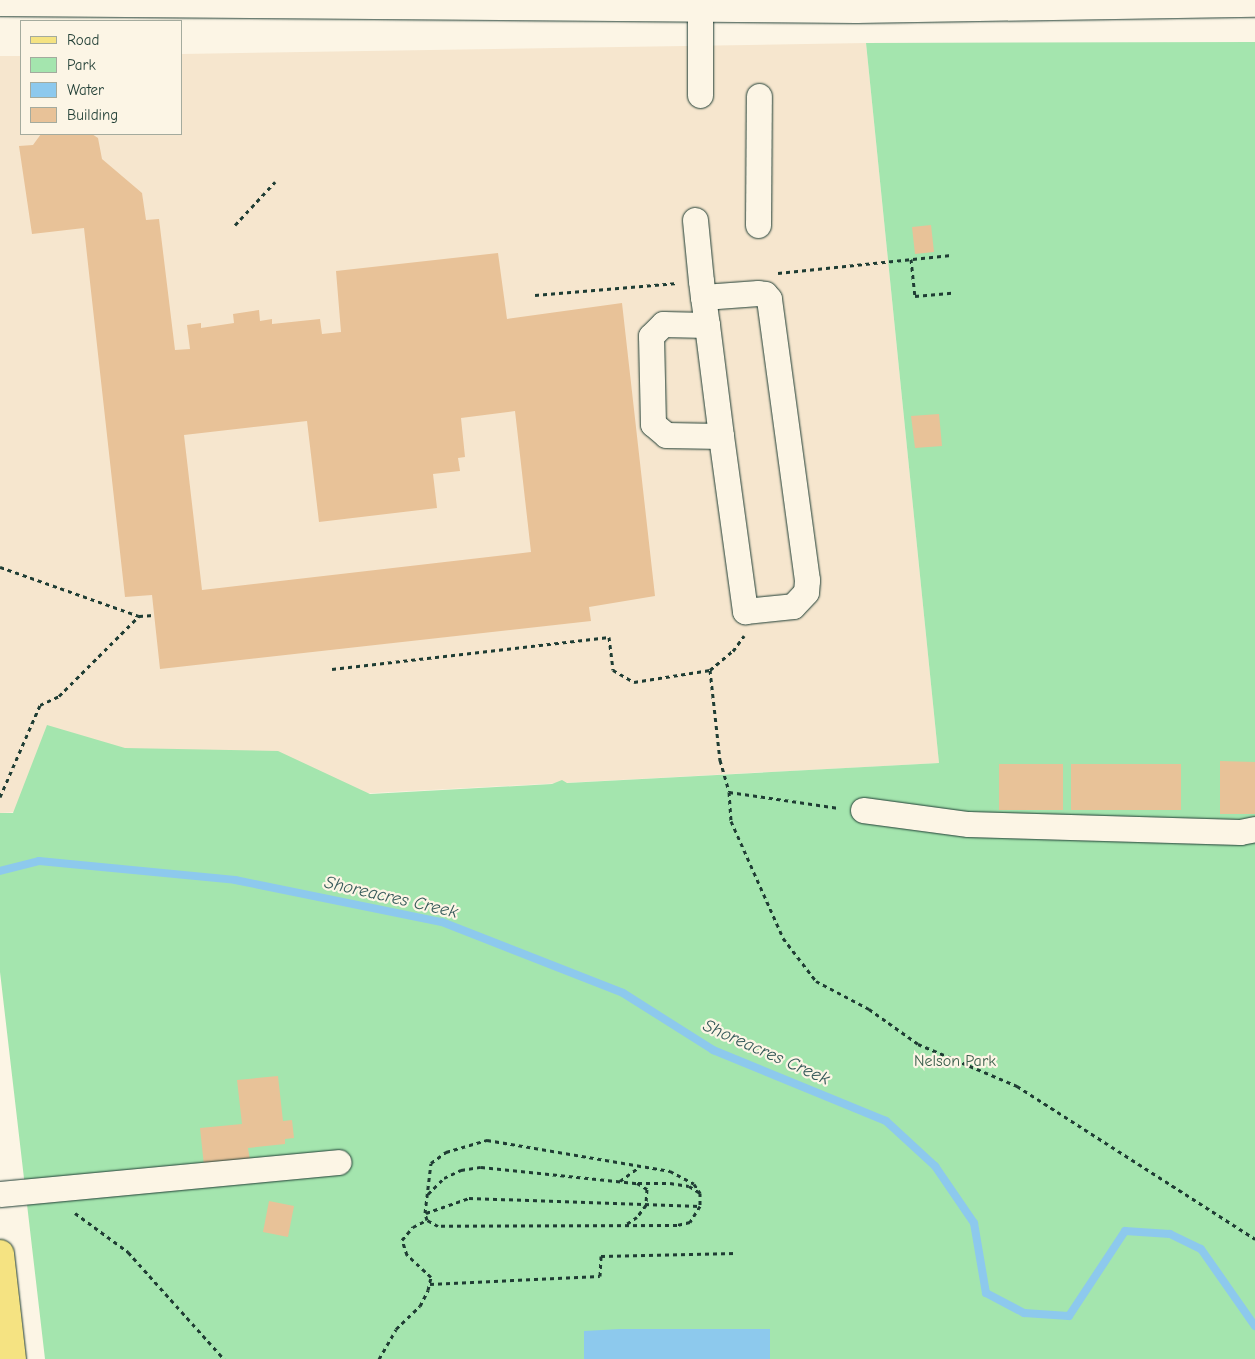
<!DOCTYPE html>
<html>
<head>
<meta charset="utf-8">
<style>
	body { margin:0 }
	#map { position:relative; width:1255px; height:1359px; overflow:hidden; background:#fcf5e5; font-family:"Comic Neue",sans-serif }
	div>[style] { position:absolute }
	.built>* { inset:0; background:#f6e6ce }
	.green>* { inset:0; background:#a4e5ae }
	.water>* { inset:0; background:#8dc9ed }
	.stream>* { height:8px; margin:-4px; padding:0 4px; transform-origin:4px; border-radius:4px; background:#8dc9ed }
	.building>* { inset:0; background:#e8c298 }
	.path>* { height:3px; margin-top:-1.5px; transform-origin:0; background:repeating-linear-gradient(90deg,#1f3d34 0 4px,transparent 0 8px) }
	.roads { filter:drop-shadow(0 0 1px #1f3d34) drop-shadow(0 0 1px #1f3d34) }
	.minor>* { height:25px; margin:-12.5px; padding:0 12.5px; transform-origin:12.5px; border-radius:12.5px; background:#fcf5e5 }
	.major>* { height:28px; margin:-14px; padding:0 14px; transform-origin:14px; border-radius:14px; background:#f5e382 }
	span { translate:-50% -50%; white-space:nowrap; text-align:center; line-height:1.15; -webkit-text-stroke:4.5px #fcf5e5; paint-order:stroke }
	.park-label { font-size:16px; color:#3a5f4c }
	.water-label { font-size:18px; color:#355959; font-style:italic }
	.legend { position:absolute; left:20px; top:20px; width:162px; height:115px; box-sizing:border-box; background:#fcf5e5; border:1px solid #a4ab9e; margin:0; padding:6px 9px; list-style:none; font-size:15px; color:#1f3d34 }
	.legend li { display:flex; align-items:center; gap:10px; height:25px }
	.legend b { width:25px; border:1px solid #a4ab9e }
</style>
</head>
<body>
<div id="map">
	<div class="built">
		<div style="clip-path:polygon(866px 43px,939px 763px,0 813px,0 56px,21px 56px,21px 134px,181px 134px,181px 54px)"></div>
	</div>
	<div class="green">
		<div style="clip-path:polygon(1255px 42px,1255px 1359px,45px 1359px,0 972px,0 813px,13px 813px,47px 725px,125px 748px,278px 751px,370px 794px,552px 784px,562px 780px,567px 783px,939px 763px,866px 43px)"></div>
	</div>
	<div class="water">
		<div style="clip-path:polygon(620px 1329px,770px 1329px,770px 1359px,584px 1359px,584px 1331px)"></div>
	</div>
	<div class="stream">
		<div style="left:0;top:871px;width:40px;rotate:-14.4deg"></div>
		<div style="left:39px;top:861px;width:197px;rotate:5.5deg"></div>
		<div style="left:235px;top:880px;width:211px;rotate:11.5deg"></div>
		<div style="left:442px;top:922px;width:194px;rotate:21.4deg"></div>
		<div style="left:623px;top:993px;width:107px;rotate:32.3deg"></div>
		<div style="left:713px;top:1050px;width:187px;rotate:22.3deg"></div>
		<div style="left:886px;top:1121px;width:67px;rotate:42.6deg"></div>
		<div style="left:935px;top:1166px;width:69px;rotate:55.6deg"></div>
		<div style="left:974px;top:1223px;width:71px;rotate:80.3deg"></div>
		<div style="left:986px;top:1293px;width:43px;rotate:27.8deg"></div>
		<div style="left:1024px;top:1313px;width:45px;rotate:3.8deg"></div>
		<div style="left:1069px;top:1316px;width:102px;rotate:-56.6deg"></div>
		<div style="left:1125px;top:1231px;width:45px;rotate:3.8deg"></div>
		<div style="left:1170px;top:1234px;width:34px;rotate:26deg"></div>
		<div style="left:1201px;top:1249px;width:94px;rotate:55deg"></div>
	</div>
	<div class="building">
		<div style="clip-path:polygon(evenodd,41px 134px,92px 134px,98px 138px,102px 159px,142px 193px,146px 220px,159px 219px,175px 350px,190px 349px,187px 325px,201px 323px,201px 328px,234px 323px,233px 314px,259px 310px,260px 321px,272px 319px,272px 324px,320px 319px,322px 334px,341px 332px,336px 271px,498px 253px,507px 319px,622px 303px,655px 596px,589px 607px,591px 621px,160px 669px,152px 595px,125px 597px,84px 228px,32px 234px,19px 146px,33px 145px,41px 134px,515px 411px,531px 552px,202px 590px,184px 435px,307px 421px,319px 522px,437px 508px,433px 474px,460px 471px,458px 458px,465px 457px,461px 418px,515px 411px)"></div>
		<div style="clip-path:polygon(931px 225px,934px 252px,915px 254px,912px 227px)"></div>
		<div style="clip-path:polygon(939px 414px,942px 446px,915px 448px,911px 416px)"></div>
		<div style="clip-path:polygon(1220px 761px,1255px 762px,1255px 814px,1220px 814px)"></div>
		<div style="clip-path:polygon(999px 764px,1063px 764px,1063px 810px,999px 810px)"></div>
		<div style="clip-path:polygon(1071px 764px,1181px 764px,1181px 810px,1071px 810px)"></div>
		<div style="clip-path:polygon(278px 1076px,283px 1121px,292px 1120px,294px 1138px,285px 1139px,285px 1144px,248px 1148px,250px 1160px,204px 1166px,200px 1128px,242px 1124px,237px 1080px)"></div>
		<div style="clip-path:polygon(269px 1201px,294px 1206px,288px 1237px,263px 1232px)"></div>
	</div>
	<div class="path">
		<div style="left:235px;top:225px;width:59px;rotate:-47.1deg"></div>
		<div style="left:911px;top:259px;width:37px;rotate:84deg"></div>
		<div style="left:915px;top:296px;width:37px;rotate:-5deg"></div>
		<div style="left:778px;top:273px;width:174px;rotate:-5.9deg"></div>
		<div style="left:535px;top:295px;width:143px;rotate:-4.8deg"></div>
		<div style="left:0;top:567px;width:147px;rotate:19.4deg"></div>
		<div style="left:332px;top:669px;width:279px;rotate:-6.6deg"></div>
		<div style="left:609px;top:637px;width:33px;rotate:83deg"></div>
		<div style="left:613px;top:670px;width:24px;rotate:30deg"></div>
		<div style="left:634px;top:682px;width:77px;rotate:-9deg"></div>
		<div style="left:710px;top:670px;width:30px;rotate:-40deg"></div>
		<div style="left:733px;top:651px;width:19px;rotate:-54deg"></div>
		<div style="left:710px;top:670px;width:91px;rotate:83.7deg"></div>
		<div style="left:720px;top:760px;width:33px;rotate:74deg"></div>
		<div style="left:729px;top:792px;width:29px;rotate:86deg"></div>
		<div style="left:731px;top:821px;width:128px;rotate:66deg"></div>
		<div style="left:783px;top:938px;width:54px;rotate:52.5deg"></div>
		<div style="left:816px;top:981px;width:60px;rotate:27.8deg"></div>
		<div style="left:869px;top:1009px;width:60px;rotate:35.5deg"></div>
		<div style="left:918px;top:1044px;width:108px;rotate:23deg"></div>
		<div style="left:1017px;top:1086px;width:283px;rotate:32.7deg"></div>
		<div style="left:729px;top:792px;width:111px;rotate:8.3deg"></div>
		<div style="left:0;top:797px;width:100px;rotate:-66.5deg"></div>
		<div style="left:40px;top:705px;width:21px;rotate:-25deg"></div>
		<div style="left:59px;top:696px;width:113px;rotate:-45deg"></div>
		<div style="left:139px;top:616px;width:15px;rotate:-4deg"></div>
		<div style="left:487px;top:1140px;width:186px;rotate:9.6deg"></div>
		<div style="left:670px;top:1171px;width:27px;rotate:28deg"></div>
		<div style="left:694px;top:1184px;width:11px;rotate:56deg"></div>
		<div style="left:700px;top:1193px;width:13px;rotate:90deg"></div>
		<div style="left:700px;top:1206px;width:19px;rotate:122deg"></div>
		<div style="left:690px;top:1222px;width:13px;rotate:167deg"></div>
		<div style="left:677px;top:1225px;width:239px;rotate:179.8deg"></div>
		<div style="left:438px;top:1226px;width:13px;rotate:-151deg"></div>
		<div style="left:427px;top:1220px;width:7px;rotate:-106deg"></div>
		<div style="left:425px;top:1213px;width:50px;rotate:-83.2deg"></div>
		<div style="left:431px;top:1163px;width:19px;rotate:-36deg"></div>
		<div style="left:446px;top:1152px;width:43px;rotate:-16.3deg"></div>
		<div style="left:620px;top:1181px;width:24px;rotate:-36deg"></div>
		<div style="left:638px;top:1183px;width:32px"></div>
		<div style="left:670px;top:1183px;width:19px;rotate:9deg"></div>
		<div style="left:689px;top:1186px;width:13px;rotate:32deg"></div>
		<div style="left:428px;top:1194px;width:23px;rotate:-45deg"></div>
		<div style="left:444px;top:1178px;width:19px;rotate:-25deg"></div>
		<div style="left:461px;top:1170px;width:20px;rotate:-9deg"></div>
		<div style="left:481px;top:1167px;width:157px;rotate:5.9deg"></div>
		<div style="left:637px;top:1183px;width:12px;rotate:31deg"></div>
		<div style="left:647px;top:1189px;width:16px;rotate:94deg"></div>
		<div style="left:646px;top:1205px;width:15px;rotate:127deg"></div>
		<div style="left:637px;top:1217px;width:14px;rotate:146deg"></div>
		<div style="left:75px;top:1213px;width:66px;rotate:36.3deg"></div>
		<div style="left:128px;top:1252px;width:144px;rotate:48.1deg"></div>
		<div style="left:426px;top:1213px;width:46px;rotate:-19.2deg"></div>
		<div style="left:469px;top:1198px;width:231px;rotate:2deg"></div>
		<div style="left:430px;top:1284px;width:170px;rotate:-2.7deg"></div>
		<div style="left:600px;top:1276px;width:20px;rotate:-87deg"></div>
		<div style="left:601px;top:1256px;width:135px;rotate:-1.3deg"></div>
		<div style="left:379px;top:1359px;width:34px;rotate:-60deg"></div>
		<div style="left:396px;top:1329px;width:33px;rotate:-44deg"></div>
		<div style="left:420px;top:1306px;width:18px;rotate:-63deg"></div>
		<div style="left:428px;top:1290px;width:13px;rotate:-77deg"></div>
		<div style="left:431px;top:1277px;width:33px;rotate:-137deg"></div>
		<div style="left:407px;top:1255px;width:16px;rotate:-108deg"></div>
		<div style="left:402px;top:1240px;width:17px;rotate:-50deg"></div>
		<div style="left:413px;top:1227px;width:16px;rotate:-27deg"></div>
	</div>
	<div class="roads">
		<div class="minor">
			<div style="left:0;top:3px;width:856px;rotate:0.47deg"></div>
			<div style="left:856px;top:10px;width:399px;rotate:-0.9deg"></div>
			<div style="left:700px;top:8px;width:87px;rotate:90deg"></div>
			<div style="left:695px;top:220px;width:61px;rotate:84.4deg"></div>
			<div style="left:701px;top:281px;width:16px;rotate:83deg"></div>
			<div style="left:703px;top:297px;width:28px;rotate:82deg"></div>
			<div style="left:707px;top:325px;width:112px;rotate:82.8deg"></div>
			<div style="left:721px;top:436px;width:177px;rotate:82.2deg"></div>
			<div style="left:745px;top:611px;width:48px;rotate:-5.9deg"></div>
			<div style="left:793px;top:606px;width:19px;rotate:-47deg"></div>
			<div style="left:806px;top:592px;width:12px;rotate:-85deg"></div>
			<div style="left:807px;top:580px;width:284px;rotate:-97.7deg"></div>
			<div style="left:769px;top:299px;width:6px;rotate:-129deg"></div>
			<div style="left:765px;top:294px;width:7px;rotate:-172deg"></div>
			<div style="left:758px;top:293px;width:55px;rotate:175.8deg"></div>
			<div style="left:758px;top:225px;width:129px;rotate:-89.6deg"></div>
			<div style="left:707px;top:325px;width:44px;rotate:-178.7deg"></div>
			<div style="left:663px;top:324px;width:17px;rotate:135deg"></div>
			<div style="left:651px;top:336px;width:88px;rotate:88.7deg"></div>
			<div style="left:653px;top:424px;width:17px;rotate:40deg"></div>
			<div style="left:666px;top:435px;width:55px;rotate:1deg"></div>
			<div style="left:863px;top:810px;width:106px;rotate:7.6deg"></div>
			<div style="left:968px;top:824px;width:272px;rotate:1.7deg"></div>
			<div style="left:1240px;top:832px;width:15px;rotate:-11deg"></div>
			<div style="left:0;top:1194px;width:340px;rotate:-5.4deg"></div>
		</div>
		<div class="major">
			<div style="left:0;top:1254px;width:106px;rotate:83.5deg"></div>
		</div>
	</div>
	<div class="park-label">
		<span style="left:955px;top:1061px">Nelson Park</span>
	</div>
	<div class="water-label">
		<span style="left:391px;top:898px;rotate:13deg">Shoreacres Creek</span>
		<span style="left:766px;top:1053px;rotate:24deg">Shoreacres Creek</span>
	</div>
	<ul class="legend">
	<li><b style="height:6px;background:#f5e382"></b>Road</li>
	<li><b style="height:14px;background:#a4e5ae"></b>Park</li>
	<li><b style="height:14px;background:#8dc9ed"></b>Water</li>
	<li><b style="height:14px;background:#e8c298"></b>Building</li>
	</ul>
</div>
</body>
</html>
